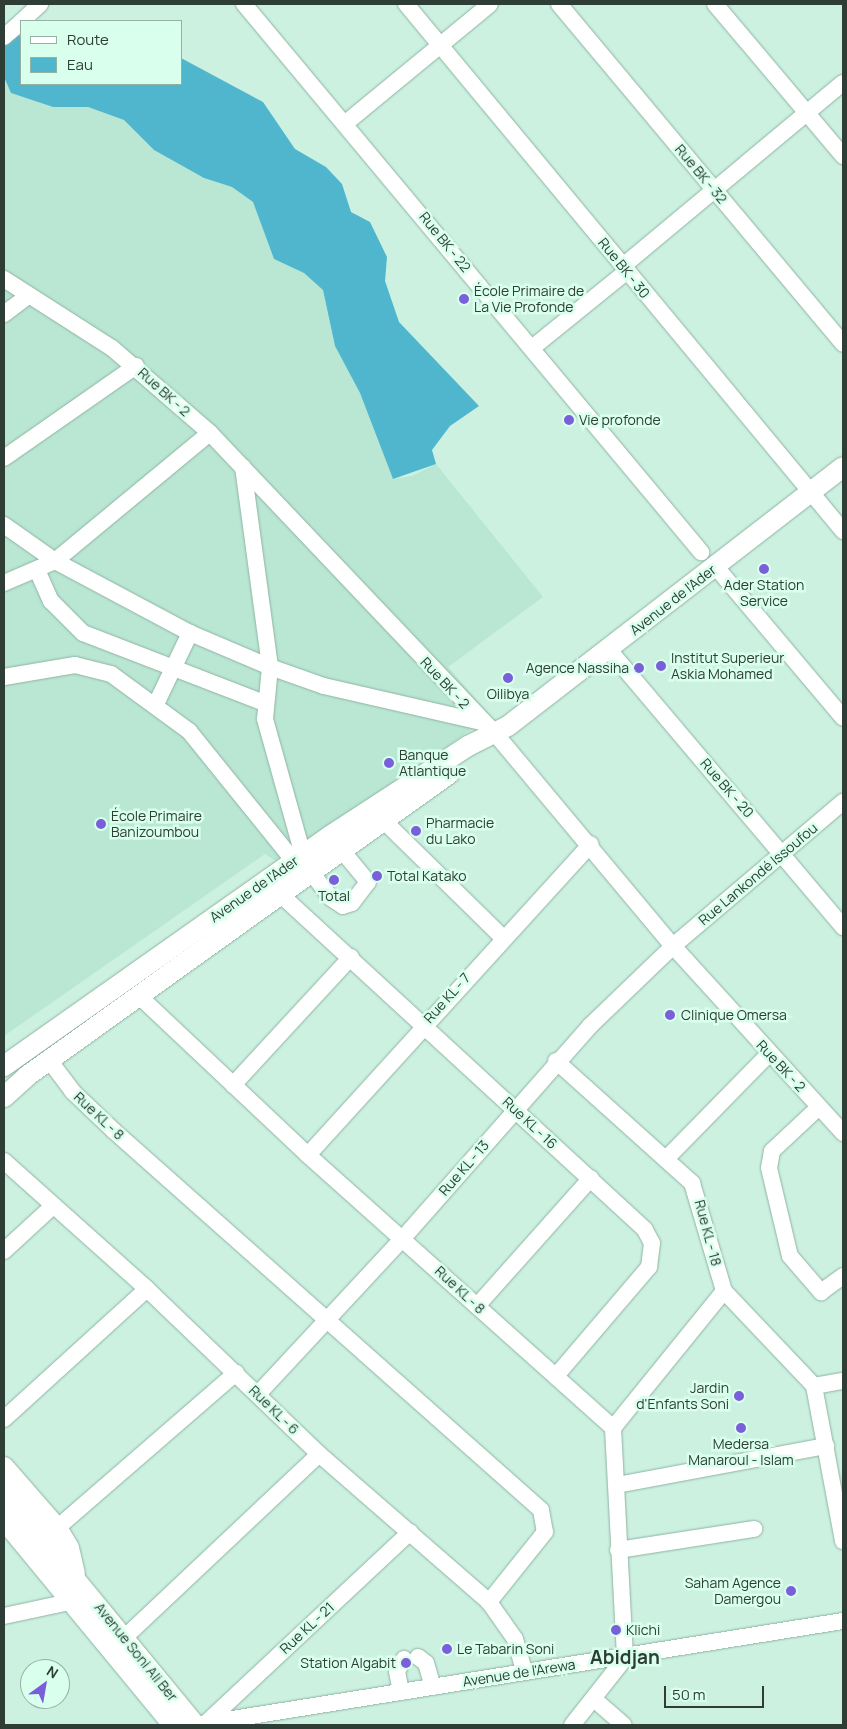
<!DOCTYPE html>
<html>
<head>
<meta charset="utf-8">
<style>
	body { margin:0 }
	#map { position:relative; width:847px; height:1729px; overflow:hidden; background:#ccf1e0; font-family:Manrope,sans-serif }
	div>[style] { position:absolute }
	.built>* { inset:0; background:#b9e7d3 }
	.water>* { inset:0; background:#50b6cd }
	.roads { filter:drop-shadow(0 0 1px #8fb3a3) drop-shadow(0 0 1px #8fb3a3) }
	.minor>* { height:16px; margin:-8px; padding:0 8px; transform-origin:8px; border-radius:8px; background:#fff }
	.major>* { height:20px; margin:-10px; padding:0 10px; transform-origin:10px; border-radius:10px; background:#fff }
	.dots>* { width:14px; height:14px; translate:-50% -50%; box-sizing:border-box; border:2px solid #d9ffed; border-radius:50% }
	span { translate:-50% -50%; white-space:nowrap; text-align:center; line-height:1.15; -webkit-text-stroke:5px #d9ffed; paint-order:stroke }
	.street-label { font-size:14px; color:#2e3d36 }
	.poi-label { font-size:14px; color:#2e3d36 }
	.left { translate:0 -50%; text-align:left }
	.right { translate:-100% -50%; text-align:right }
	.district-label { font-size:19px; color:#2e3d36; font-weight:700 }
	.frame { position:absolute; inset:0; border:5px solid #2e3d36; pointer-events:none }
	.legend { position:absolute; left:20px; top:20px; width:162px; height:65px; box-sizing:border-box; background:#d9ffed; border:1px solid #95b1a4; margin:0; padding:6px 9px; list-style:none; font-size:15px; color:#2e3d36 }
	.legend li { display:flex; align-items:center; gap:10px; height:25px }
	.legend b { width:25px; border:1px solid #95b1a4 }
	.north { position:absolute; left:20px; top:1659px; width:50px; height:50px; box-sizing:border-box; background:#d9ffed; border:1px solid #95b1a4; border-radius:50%; rotate:32deg; font-size:14px; font-weight:700; line-height:20px; text-align:center; color:#2e3d36 }
	.north::after { content:''; display:block; margin:auto; width:18px; height:22px; background:#795fda; clip-path:polygon(50% 0,100% 100%,50% 72%,0 100%) }
	.scale { position:absolute; left:664px; top:1686px; width:100px; height:22px; box-sizing:border-box; border:2px solid #2e3d36; border-top:0; padding-left:6px; font-size:15px; line-height:18px; white-space:nowrap; color:#2e3d36; -webkit-text-stroke:4px #d9ffed; paint-order:stroke }
</style>
</head>
<body>
<div id="map">
	<div class="built">
		<div style="clip-path:polygon(4px 77px,11px 93px,53px 107px,88px 107px,124px 120px,154px 150px,204px 178px,232px 187px,253px 202px,274px 259px,304px 273px,323px 290px,335px 346px,360px 393px,393px 479px,412px 476px,436px 464px,543px 597px,448px 667px,491px 716px,279px 863px,265px 854px,4px 1036px)"></div>
	</div>
	<div class="water">
		<div style="clip-path:polygon(4px 29px,21px 36px,21px 84px,181px 84px,181px 58px,263px 102px,295px 149px,326px 167px,342px 184px,351px 212px,370px 222px,387px 257px,385px 281px,399px 322px,479px 406px,450px 426px,432px 450px,436px 464px,393px 479px,360px 393px,335px 346px,323px 290px,304px 273px,274px 259px,253px 202px,232px 187px,204px 178px,154px 150px,124px 120px,88px 107px,53px 107px,11px 93px,4px 77px)"></div>
	</div>
	<div class="roads">
		<div class="minor">
			<div style="left:244px;top:4px;width:714px;rotate:50.17deg"></div>
			<div style="left:406px;top:4px;width:685px;rotate:50.33deg"></div>
			<div style="left:559px;top:4px;width:443px;rotate:50.1deg"></div>
			<div style="left:715px;top:4px;width:199px;rotate:49.9deg"></div>
			<div style="left:22px;top:21px;width:25px;rotate:-43deg"></div>
			<div style="left:4px;top:37px;width:23px;rotate:-41deg"></div>
			<div style="left:347px;top:122px;width:185px;rotate:-39.5deg"></div>
			<div style="left:623px;top:266px;width:286px;rotate:-39.8deg"></div>
			<div style="left:4px;top:279px;width:128px;rotate:32.6deg"></div>
			<div style="left:112px;top:348px;width:130px;rotate:40.9deg"></div>
			<div style="left:210px;top:433px;width:411px;rotate:46.5deg"></div>
			<div style="left:493px;top:731px;width:280px;rotate:50.1deg"></div>
			<div style="left:673px;top:946px;width:253px;rotate:47.7deg"></div>
			<div style="left:4px;top:314px;width:31px;rotate:-37deg"></div>
			<div style="left:532px;top:348px;width:122px;rotate:-39deg"></div>
			<div style="left:4px;top:458px;width:161px;rotate:-34.9deg"></div>
			<div style="left:243px;top:467px;width:202px;rotate:82.3deg"></div>
			<div style="left:270px;top:667px;width:52px;rotate:95.5deg"></div>
			<div style="left:265px;top:719px;width:141px;rotate:74.4deg"></div>
			<div style="left:4px;top:525px;width:62px;rotate:35.2deg"></div>
			<div style="left:55px;top:561px;width:153px;rotate:28.1deg"></div>
			<div style="left:190px;top:633px;width:87px;rotate:23deg"></div>
			<div style="left:270px;top:667px;width:57px;rotate:19.4deg"></div>
			<div style="left:324px;top:686px;width:161px;rotate:12.9deg"></div>
			<div style="left:716px;top:567px;width:197px;rotate:49.9deg"></div>
			<div style="left:37px;top:570px;width:34px;rotate:66deg"></div>
			<div style="left:51px;top:601px;width:45px;rotate:45deg"></div>
			<div style="left:83px;top:633px;width:194px;rotate:21.1deg"></div>
			<div style="left:4px;top:583px;width:56px;rotate:-23.3deg"></div>
			<div style="left:55px;top:561px;width:201px;rotate:-39.6deg"></div>
			<div style="left:609px;top:650px;width:363px;rotate:49.8deg"></div>
			<div style="left:4px;top:677px;width:72px;rotate:-9.6deg"></div>
			<div style="left:75px;top:665px;width:37px;rotate:14deg"></div>
			<div style="left:111px;top:674px;width:97px;rotate:36.2deg"></div>
			<div style="left:189px;top:731px;width:167px;rotate:51.1deg"></div>
			<div style="left:156px;top:704px;width:79px;rotate:-64.4deg"></div>
			<div style="left:383px;top:820px;width:167px;rotate:44.5deg"></div>
			<div style="left:304px;top:863px;width:44px;rotate:52.4deg"></div>
			<div style="left:331px;top:898px;width:14px;rotate:34deg"></div>
			<div style="left:343px;top:906px;width:9px;rotate:-18deg"></div>
			<div style="left:352px;top:903px;width:26px;rotate:-53deg"></div>
			<div style="left:368px;top:882px;width:53px;rotate:-129.7deg"></div>
			<div style="left:280px;top:894px;width:496px;rotate:42.6deg"></div>
			<div style="left:645px;top:1230px;width:15px;rotate:62deg"></div>
			<div style="left:652px;top:1243px;width:24px;rotate:97deg"></div>
			<div style="left:649px;top:1267px;width:143px;rotate:130.5deg"></div>
			<div style="left:138px;top:995px;width:233px;rotate:43.3deg"></div>
			<div style="left:308px;top:1155px;width:409px;rotate:41.8deg"></div>
			<div style="left:613px;top:1428px;width:230px;rotate:87deg"></div>
			<div style="left:625px;top:1658px;width:85px;rotate:128.3deg"></div>
			<div style="left:49px;top:1060px;width:39px;rotate:53deg"></div>
			<div style="left:72px;top:1091px;width:58px;rotate:43.6deg"></div>
			<div style="left:114px;top:1131px;width:571px;rotate:41.59deg"></div>
			<div style="left:541px;top:1510px;width:22px;rotate:80deg"></div>
			<div style="left:545px;top:1532px;width:90px;rotate:128.7deg"></div>
			<div style="left:556px;top:1061px;width:183px;rotate:41.9deg"></div>
			<div style="left:692px;top:1183px;width:113px;rotate:73.5deg"></div>
			<div style="left:724px;top:1291px;width:176px;rotate:129deg"></div>
			<div style="left:233px;top:1085px;width:174px;rotate:-47.3deg"></div>
			<div style="left:819px;top:1107px;width:64px;rotate:136.9deg"></div>
			<div style="left:772px;top:1151px;width:17px;rotate:100deg"></div>
			<div style="left:769px;top:1168px;width:90px;rotate:76.6deg"></div>
			<div style="left:790px;top:1256px;width:48px;rotate:49.3deg"></div>
			<div style="left:821px;top:1292px;width:27px;rotate:-36deg"></div>
			<div style="left:308px;top:1155px;width:420px;rotate:-47.7deg"></div>
			<div style="left:666px;top:1159px;width:147px;rotate:-45.6deg"></div>
			<div style="left:4px;top:1161px;width:192px;rotate:41.8deg"></div>
			<div style="left:147px;top:1289px;width:238px;rotate:43.8deg"></div>
			<div style="left:319px;top:1454px;width:225px;rotate:41deg"></div>
			<div style="left:489px;top:1602px;width:45px;rotate:54.9deg"></div>
			<div style="left:515px;top:1639px;width:33px;rotate:74deg"></div>
			<div style="left:4px;top:1251px;width:67px;rotate:-42.6deg"></div>
			<div style="left:724px;top:1291px;width:131px;rotate:46.5deg"></div>
			<div style="left:814px;top:1386px;width:29px;rotate:-10deg"></div>
			<div style="left:477px;top:1306px;width:171px;rotate:-48.3deg"></div>
			<div style="left:814px;top:1386px;width:158px;rotate:79.4deg"></div>
			<div style="left:259px;top:1393px;width:213px;rotate:-47.1deg"></div>
			<div style="left:404px;top:1237px;width:281px;rotate:-48.6deg"></div>
			<div style="left:590px;top:1026px;width:115px;rotate:-43.9deg"></div>
			<div style="left:673px;top:946px;width:223px;rotate:-40.3deg"></div>
			<div style="left:4px;top:1419px;width:193px;rotate:-42.3deg"></div>
			<div style="left:617px;top:1485px;width:213px;rotate:-10.6deg"></div>
			<div style="left:57px;top:1528px;width:237px;rotate:-40.9deg"></div>
			<div style="left:618px;top:1550px;width:138px;rotate:-8.8deg"></div>
			<div style="left:4px;top:1616px;width:72px;rotate:-12.1deg"></div>
			<div style="left:124px;top:1638px;width:268px;rotate:-43.3deg"></div>
			<div style="left:418px;top:1657px;width:10px;rotate:37deg"></div>
			<div style="left:426px;top:1663px;width:25px;rotate:74deg"></div>
			<div style="left:401px;top:1692px;width:21px;rotate:-101deg"></div>
			<div style="left:397px;top:1671px;width:14px;rotate:-60deg"></div>
			<div style="left:595px;top:1700px;width:38px;rotate:41deg"></div>
			<div style="left:205px;top:1724px;width:281px;rotate:-43.1deg"></div>
			<div style="left:195px;top:1725px;width:656px;rotate:-9.12deg"></div>
		</div>
		<div class="major">
			<div style="left:4px;top:1066px;width:399px;rotate:-35.2deg"></div>
			<div style="left:330px;top:836px;width:165px;rotate:-33.1deg"></div>
			<div style="left:468px;top:746px;width:45px;rotate:-26.6deg"></div>
			<div style="left:508px;top:726px;width:423px;rotate:-37.7deg"></div>
			<div style="left:4px;top:1097px;width:31px;rotate:-42deg"></div>
			<div style="left:27px;top:1076px;width:520px;rotate:-35.61deg"></div>
			<div style="left:4px;top:1467px;width:81px;rotate:49deg"></div>
			<div style="left:57px;top:1528px;width:23px;rotate:59deg"></div>
			<div style="left:69px;top:1548px;width:26px;rotate:77deg"></div>
			<div style="left:4px;top:1493px;width:301px;rotate:50.5deg"></div>
			<div style="left:4px;top:1520px;width:266px;rotate:50.5deg"></div>
		</div>
	</div>
	<div class="dots">
		<div style="left:464px;top:299px;background:#795fda"></div>
		<div style="left:569px;top:420px;background:#795fda"></div>
		<div style="left:764px;top:569px;background:#795fda"></div>
		<div style="left:661px;top:666px;background:#795fda"></div>
		<div style="left:639px;top:668px;background:#795fda"></div>
		<div style="left:508px;top:678px;background:#795fda"></div>
		<div style="left:389px;top:763px;background:#795fda"></div>
		<div style="left:101px;top:824px;background:#795fda"></div>
		<div style="left:416px;top:831px;background:#795fda"></div>
		<div style="left:377px;top:876px;background:#795fda"></div>
		<div style="left:334px;top:880px;background:#795fda"></div>
		<div style="left:670px;top:1015px;background:#795fda"></div>
		<div style="left:739px;top:1396px;background:#795fda"></div>
		<div style="left:741px;top:1428px;background:#795fda"></div>
		<div style="left:791px;top:1591px;background:#795fda"></div>
		<div style="left:616px;top:1630px;background:#795fda"></div>
		<div style="left:447px;top:1649px;background:#795fda"></div>
		<div style="left:406px;top:1663px;background:#795fda"></div>
	</div>
	<div class="street-label">
		<span style="left:701px;top:174px;rotate:50deg">Rue BK - 32</span>
		<span style="left:445px;top:242px;rotate:51deg">Rue BK - 22</span>
		<span style="left:624px;top:268px;rotate:51deg">Rue BK - 30</span>
		<span style="left:164px;top:392px;rotate:42deg">Rue BK - 2</span>
		<span style="left:673px;top:600px;rotate:-38deg">Avenue de l'Ader</span>
		<span style="left:445px;top:683px;rotate:47deg">Rue BK - 2</span>
		<span style="left:727px;top:788px;rotate:49deg">Rue BK - 20</span>
		<span style="left:758px;top:874px;rotate:-40deg">Rue Lankondé Issoufou</span>
		<span style="left:254px;top:889px;rotate:-35deg">Avenue de l'Ader</span>
		<span style="left:447px;top:998px;rotate:-48deg">Rue KL - 7</span>
		<span style="left:781px;top:1066px;rotate:47deg">Rue BK - 2</span>
		<span style="left:99px;top:1116px;rotate:43deg">Rue KL - 8</span>
		<span style="left:530px;top:1123px;rotate:43deg">Rue KL - 16</span>
		<span style="left:464px;top:1168px;rotate:-49deg">Rue KL - 13</span>
		<span style="left:708px;top:1233px;rotate:75deg">Rue KL - 18</span>
		<span style="left:460px;top:1290px;rotate:43deg">Rue KL - 8</span>
		<span style="left:274px;top:1410px;rotate:44deg">Rue KL - 6</span>
		<span style="left:307px;top:1628px;rotate:-43deg">Rue KL - 21</span>
		<span style="left:136px;top:1652px;rotate:51deg">Avenue Soni Ali Ber</span>
		<span style="left:519px;top:1673px;rotate:-9deg">Avenue de l'Arewa</span>
	</div>
	<div class="poi-label">
		<span class="left" style="left:474px;top:299px">École Primaire de<br>La Vie Profonde</span>
		<span class="left" style="left:579px;top:420px">Vie profonde</span>
		<span style="left:764px;top:593px">Ader Station<br>Service</span>
		<span class="left" style="left:671px;top:666px">Institut Superieur<br>Askia Mohamed</span>
		<span class="right" style="left:629px;top:668px">Agence Nassiha</span>
		<span style="left:508px;top:694px">Oilibya</span>
		<span class="left" style="left:399px;top:763px">Banque<br>Atlantique</span>
		<span class="left" style="left:111px;top:824px">École Primaire<br>Banizoumbou</span>
		<span class="left" style="left:426px;top:831px">Pharmacie<br>du Lako</span>
		<span class="left" style="left:387px;top:876px">Total Katako</span>
		<span style="left:334px;top:896px">Total</span>
		<span class="left" style="left:681px;top:1015px">Clinique Omersa</span>
		<span class="right" style="left:729px;top:1396px">Jardin<br>d'Enfants Soni</span>
		<span style="left:741px;top:1452px">Medersa<br>Manaroul - Islam</span>
		<span class="right" style="left:781px;top:1591px">Saham Agence<br>Damergou</span>
		<span class="left" style="left:626px;top:1630px">Klichi</span>
		<span class="left" style="left:457px;top:1649px">Le Tabarin Soni</span>
		<span class="right" style="left:396px;top:1663px">Station Algabit</span>
	</div>
	<div class="district-label">
		<span style="left:625px;top:1658px">Abidjan</span>
	</div>
	<div class="frame"></div>
	<ul class="legend">
	<li><b style="height:6px;background:#fff"></b>Route</li>
	<li><b style="height:14px;background:#50b6cd"></b>Eau</li>
	</ul>
	<div class="north">N</div>
	<div class="scale">50 m</div>
</div>
</body>
</html>
